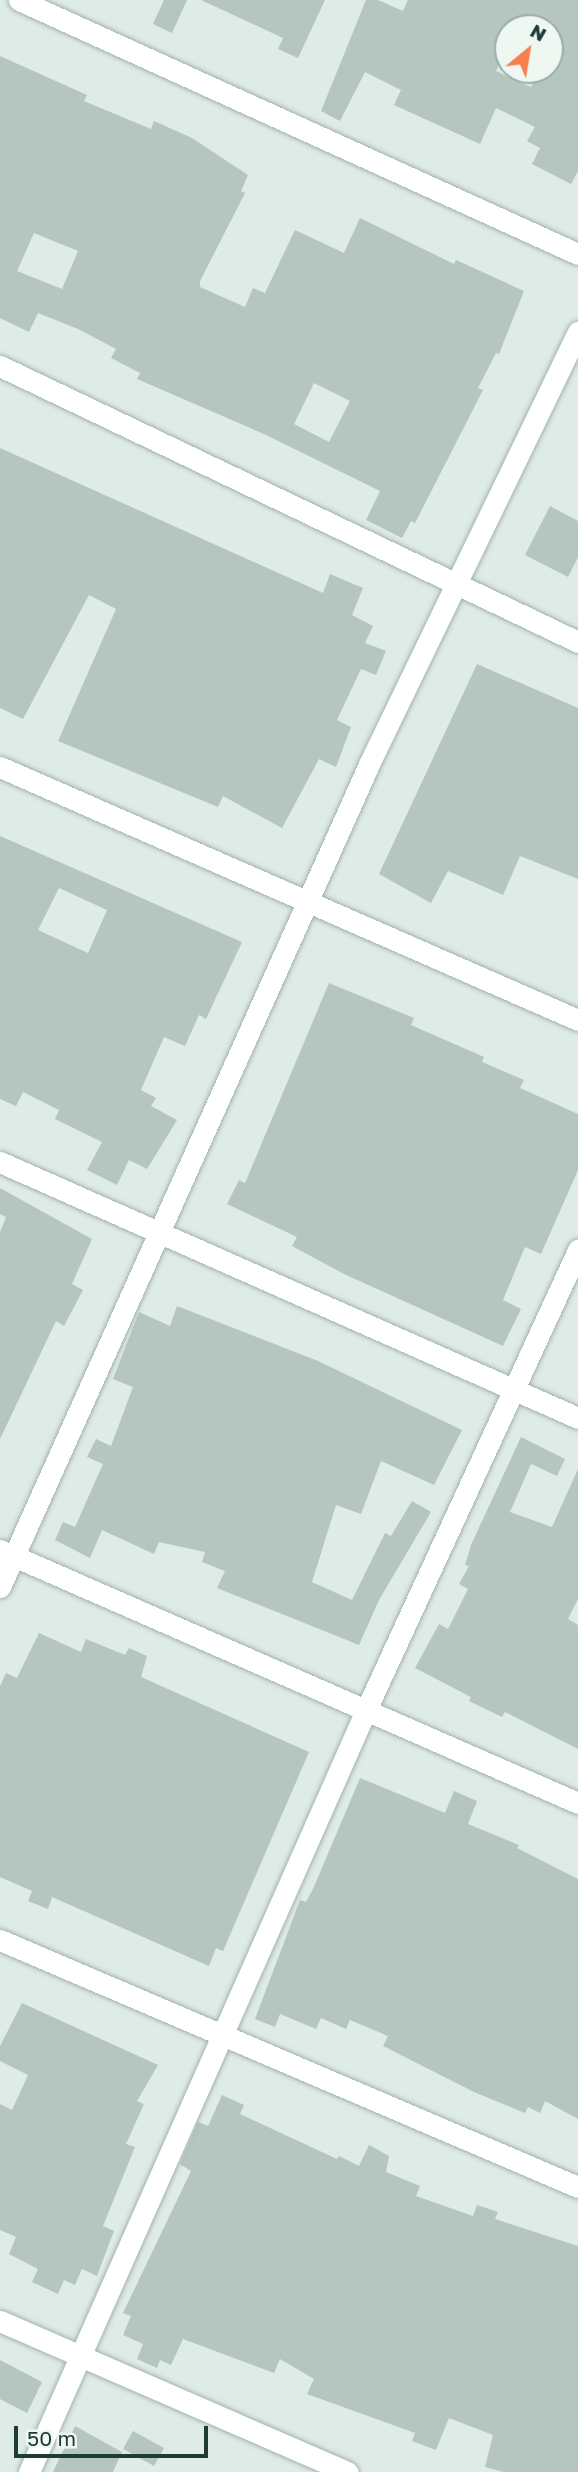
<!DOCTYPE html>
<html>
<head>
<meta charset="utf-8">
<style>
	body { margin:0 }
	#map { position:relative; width:578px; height:2472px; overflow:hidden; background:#deebe6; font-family:"Golos Text",sans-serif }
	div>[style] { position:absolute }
	.building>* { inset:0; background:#b4c6bf }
	.roads { filter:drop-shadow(0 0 2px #a1b3ad) drop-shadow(0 0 2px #a1b3ad) }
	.minor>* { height:21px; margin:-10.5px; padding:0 10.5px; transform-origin:10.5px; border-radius:10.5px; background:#fff }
	.secondary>* { height:21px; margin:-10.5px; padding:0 10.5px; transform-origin:10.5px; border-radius:10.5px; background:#fff }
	span { translate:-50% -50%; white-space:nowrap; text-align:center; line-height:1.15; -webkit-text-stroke:5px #eff7f3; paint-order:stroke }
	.north { position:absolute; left:494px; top:14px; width:70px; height:70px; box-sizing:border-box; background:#eff7f3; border:2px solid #9caca7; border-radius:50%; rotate:30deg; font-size:19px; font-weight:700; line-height:28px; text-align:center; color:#1f3b35 }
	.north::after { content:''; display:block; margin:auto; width:24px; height:32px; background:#f97e4e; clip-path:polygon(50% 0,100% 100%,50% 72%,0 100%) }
	.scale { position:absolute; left:14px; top:2426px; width:194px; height:32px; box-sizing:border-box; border:4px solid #1f3b35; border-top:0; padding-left:9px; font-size:21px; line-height:24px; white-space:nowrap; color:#1f3b35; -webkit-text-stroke:5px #eff7f3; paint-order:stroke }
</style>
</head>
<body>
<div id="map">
	<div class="building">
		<div style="clip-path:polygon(164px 0,187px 0,172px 33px,153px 24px)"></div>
		<div style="clip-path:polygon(201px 0,325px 0,298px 58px,278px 49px,283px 38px)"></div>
		<div style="clip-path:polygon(evenodd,366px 0,378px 0,403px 11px,408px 0,578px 0,578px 171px,571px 184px,532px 164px,540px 148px,527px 141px,535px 127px,496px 108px,480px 144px,394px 105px,401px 90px,365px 72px,340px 121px,321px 111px,366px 0,508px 28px,550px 28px,550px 70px,539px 70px,531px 87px,496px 71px,508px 44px,508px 28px)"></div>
		<div style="clip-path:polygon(evenodd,0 56px,87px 95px,84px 101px,151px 129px,154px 121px,192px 138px,248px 175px,241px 191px,245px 193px,200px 281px,200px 287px,245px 307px,253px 288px,265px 293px,295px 230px,344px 253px,360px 218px,454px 264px,456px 260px,524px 291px,499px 354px,496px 353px,478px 388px,483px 390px,415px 523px,411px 521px,402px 538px,366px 520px,380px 491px,264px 434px,137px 379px,140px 373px,111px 358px,116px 349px,78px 329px,38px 313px,29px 332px,0 318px,0 56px,34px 233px,78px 251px,62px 289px,17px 271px,34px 233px,0 56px,314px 383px,350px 401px,329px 442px,294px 424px,314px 383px)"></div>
		<div style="clip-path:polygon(0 448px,323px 593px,330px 574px,363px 588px,352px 615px,373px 626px,365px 643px,386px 651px,376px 675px,361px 669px,337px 720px,351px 727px,336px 767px,319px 759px,282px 828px,223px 796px,218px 807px,58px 741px,116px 609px,89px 595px,23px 719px,0 708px)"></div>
		<div style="clip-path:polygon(550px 506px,578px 521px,578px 557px,568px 577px,525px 555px)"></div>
		<div style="clip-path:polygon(477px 664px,578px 708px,578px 879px,520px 856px,503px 895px,448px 871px,431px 903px,379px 874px)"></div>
		<div style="clip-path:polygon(evenodd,0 836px,242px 942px,206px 1019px,199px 1015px,185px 1046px,164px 1037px,141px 1090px,156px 1098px,151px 1106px,177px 1120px,147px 1169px,129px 1160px,117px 1185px,87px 1170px,102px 1142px,55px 1119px,59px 1110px,23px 1092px,16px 1106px,0 1099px,0 836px,59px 888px,107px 910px,88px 953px,38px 930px,59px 888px)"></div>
		<div style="clip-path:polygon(329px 983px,414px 1018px,411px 1025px,484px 1057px,482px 1062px,524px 1080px,520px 1088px,578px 1114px,578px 1170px,541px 1254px,525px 1247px,503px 1300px,521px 1309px,503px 1346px,344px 1274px,292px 1246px,297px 1237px,227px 1204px,239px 1180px,245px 1183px)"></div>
		<div style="clip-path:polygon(0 1188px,92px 1239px,72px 1284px,83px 1290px,64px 1326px,56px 1321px,0 1439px,0 1232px,6px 1217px,0 1214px)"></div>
		<div style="clip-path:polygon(177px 1306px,318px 1361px,462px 1430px,434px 1485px,381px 1461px,361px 1514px,336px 1505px,312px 1582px,352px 1600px,385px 1533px,391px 1536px,412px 1501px,431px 1512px,379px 1600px,359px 1645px,217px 1588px,225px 1571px,202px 1562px,205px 1552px,159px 1542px,154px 1554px,102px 1530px,90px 1558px,55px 1540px,63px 1522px,75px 1527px,103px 1464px,87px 1457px,96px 1439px,111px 1446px,133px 1387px,113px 1379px,139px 1312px,170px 1326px)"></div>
		<div style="clip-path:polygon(521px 1437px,565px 1459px,557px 1476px,531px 1464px,510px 1512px,552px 1527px,578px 1469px,578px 1599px,568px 1619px,578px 1625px,578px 1749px,505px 1712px,502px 1717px,469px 1701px,471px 1697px,415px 1668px,439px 1624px,448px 1629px,468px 1589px,459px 1584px,469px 1566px,465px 1565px,471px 1545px)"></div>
		<div style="clip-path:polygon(39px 1633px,81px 1652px,86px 1639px,125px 1655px,129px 1648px,147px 1656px,141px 1677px,309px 1752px,223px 1951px,216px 1948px,209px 1966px,52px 1897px,48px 1909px,28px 1901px,32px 1891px,0 1877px,0 1686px,6px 1673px,17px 1678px)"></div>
		<div style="clip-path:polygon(360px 1778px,445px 1813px,454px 1791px,477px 1801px,468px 1824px,519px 1845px,517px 1848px,578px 1879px,578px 2119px,545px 2101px,540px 2113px,528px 2107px,525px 2113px,474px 2092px,383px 2046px,388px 2036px,350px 2020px,346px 2029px,321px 2018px,316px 2029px,280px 2014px,275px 2027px,255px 2019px,300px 1900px,306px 1902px,313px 1889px)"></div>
		<div style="clip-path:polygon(22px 2003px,158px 2065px,137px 2101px,144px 2104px,126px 2144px,135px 2147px,103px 2226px,114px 2231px,97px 2276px,82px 2269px,75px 2285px,64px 2280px,58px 2294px,32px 2282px,38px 2269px,9px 2254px,16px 2237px,0 2230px,0 2104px,12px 2110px,28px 2075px,0 2061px,0 2046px)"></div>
		<div style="clip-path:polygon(222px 2095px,244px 2105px,240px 2114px,337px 2159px,339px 2156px,359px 2166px,369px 2145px,389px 2156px,386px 2172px,420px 2186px,416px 2196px,473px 2216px,477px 2205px,498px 2212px,495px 2219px,578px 2246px,578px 2472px,504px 2472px,485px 2467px,493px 2435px,449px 2418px,436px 2450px,412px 2441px,415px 2433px,307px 2394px,314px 2379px,280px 2359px,274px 2373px,183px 2339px,171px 2365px,160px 2360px,157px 2368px,137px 2359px,143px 2344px,123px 2335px,131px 2316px,123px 2313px,191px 2171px,180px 2164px,198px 2122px,208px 2126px)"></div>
		<div style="clip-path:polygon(0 2360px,42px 2382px,27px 2413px,0 2399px)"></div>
		<div style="clip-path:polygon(75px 2426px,122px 2452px,113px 2472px,53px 2472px)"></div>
		<div style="clip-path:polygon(133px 2431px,164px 2448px,154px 2466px,123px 2449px)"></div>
	</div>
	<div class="roads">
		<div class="minor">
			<div style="left:19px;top:0;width:614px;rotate:24.44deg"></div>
			<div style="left:0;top:366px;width:641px;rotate:25.52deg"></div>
			<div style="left:0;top:767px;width:631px;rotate:23.64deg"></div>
			<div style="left:0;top:1162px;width:632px;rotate:23.89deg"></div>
			<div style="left:0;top:1550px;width:631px;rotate:23.64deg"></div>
			<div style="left:0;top:1940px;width:629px;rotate:23.14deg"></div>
			<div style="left:0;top:2321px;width:379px;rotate:23.5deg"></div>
			<div style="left:29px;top:2472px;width:833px;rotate:-66.14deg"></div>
			<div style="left:366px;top:1710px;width:507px;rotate:-65.26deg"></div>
		</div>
		<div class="secondary">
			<div style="left:0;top:1587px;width:904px;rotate:-65.84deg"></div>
			<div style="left:370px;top:762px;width:478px;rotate:-64.2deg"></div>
		</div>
	</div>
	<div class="north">N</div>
	<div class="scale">50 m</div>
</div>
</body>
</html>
